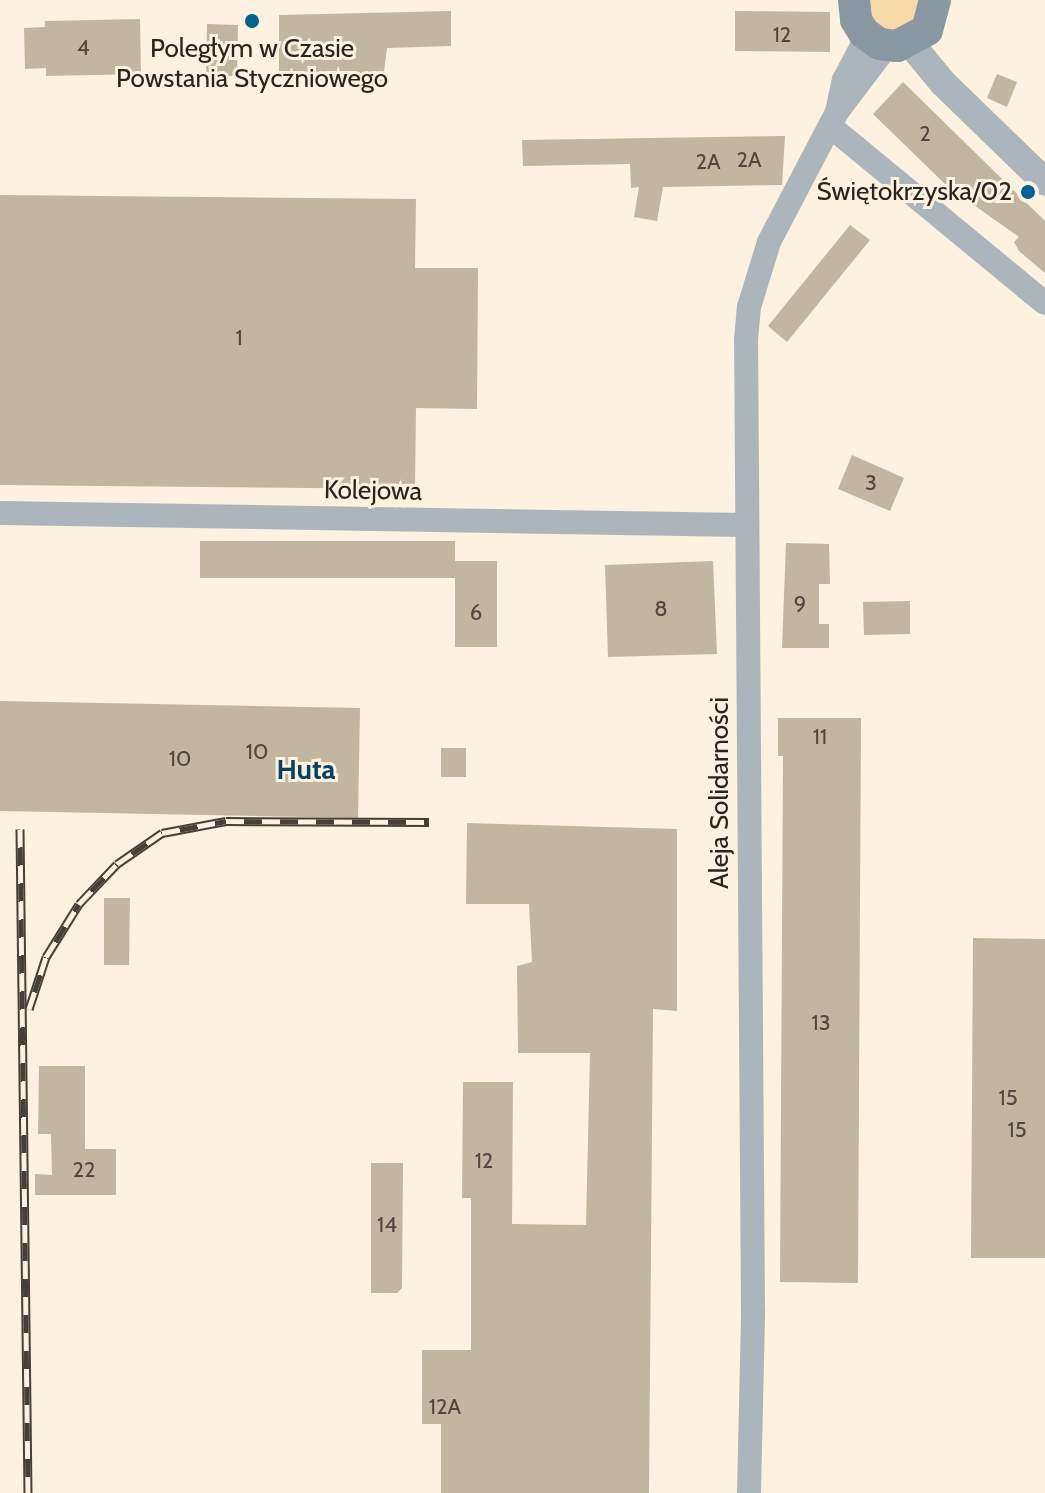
<!DOCTYPE html>
<html>
<head>
<meta charset="utf-8">
<style>
	body { margin:0 }
	#map { position:relative; width:1045px; height:1493px; overflow:hidden; background:#fdf1df; font-family:Cabin,sans-serif }
	div>[style] { position:absolute }
	.green>* { inset:0; background:#f7d8a9 }
	.building>* { inset:0; background:#c3b6a0 }
	.minor>* { height:24px; margin:-12px; padding:0 12px; transform-origin:12px; border-radius:12px; background:#acb5bc }
	.tertiary>* { height:28px; margin:-14px; padding:0 14px; transform-origin:14px; border-radius:14px; background:#acb5bc }
	.secondary>* { height:32px; margin:-16px; padding:0 16px; transform-origin:16px; border-radius:16px; background:#8997a2 }
	.rail>* { height:9px; margin-top:-4.5px; transform-origin:0; background:repeating-linear-gradient(90deg,#fdf1df 0 18px,#464037 0 36px); box-sizing:border-box; border-block:2px solid #464037 }
	.dots>* { width:22px; height:22px; translate:-50% -50%; box-sizing:border-box; border:4px solid #fdf1df; border-radius:50% }
	span { translate:-50% -50%; white-space:nowrap; text-align:center; line-height:1.15; -webkit-text-stroke:6px #fdf1df; paint-order:stroke }
	.number-label { font-size:22px; color:#50483d }
	.number-label span { -webkit-text-stroke-width:0 }
	.poi-label { font-size:26px; color:#29241c }
	.right { translate:-100% -50%; text-align:right }
	.street-label { font-size:26px; color:#29241c }
	.neighbourhood-label { font-size:28px; color:#064263; font-weight:700 }
</style>
</head>
<body>
<div id="map">
	<div class="green">
		<div style="clip-path:polygon(867px 0,921px 0,920px 16px,891px 33px,870px 19px)"></div>
	</div>
	<div class="building">
		<div style="clip-path:polygon(451px 11px,451px 46px,387px 48px,382px 88px,279px 75px,279px 15px)"></div>
		<div style="clip-path:polygon(735px 11px,830px 12px,830px 52px,735px 51px)"></div>
		<div style="clip-path:polygon(140px 19px,141px 74px,46px 76px,46px 68px,25px 69px,24px 28px,45px 27px,45px 21px)"></div>
		<div style="clip-path:polygon(207px 24px,238px 25px,237px 76px,206px 76px)"></div>
		<div style="clip-path:polygon(997px 74px,1017px 82px,1007px 107px,987px 98px)"></div>
		<div style="clip-path:polygon(903px 82px,1045px 221px,1045px 273px,1019px 251px,1014px 242px,1019px 237px,947px 186px,873px 114px)"></div>
		<div style="clip-path:polygon(785px 136px,782px 185px,663px 187px,657px 221px,634px 217px,639px 187px,631px 188px,630px 164px,523px 166px,522px 140px)"></div>
		<div style="clip-path:polygon(0 195px,416px 199px,415px 268px,478px 268px,477px 409px,416px 408px,415px 489px,0 485px)"></div>
		<div style="clip-path:polygon(850px 225px,870px 240px,787px 342px,768px 326px)"></div>
		<div style="clip-path:polygon(852px 455px,904px 478px,890px 511px,838px 489px)"></div>
		<div style="clip-path:polygon(200px 541px,455px 541px,455px 561px,497px 561px,497px 647px,455px 647px,455px 578px,200px 578px)"></div>
		<div style="clip-path:polygon(786px 543px,829px 544px,830px 584px,819px 584px,819px 624px,829px 624px,829px 648px,782px 648px)"></div>
		<div style="clip-path:polygon(713px 561px,717px 654px,608px 657px,605px 565px)"></div>
		<div style="clip-path:polygon(910px 601px,910px 634px,864px 635px,863px 602px)"></div>
		<div style="clip-path:polygon(0 701px,360px 708px,358px 818px,0 811px)"></div>
		<div style="clip-path:polygon(778px 718px,861px 718px,858px 1283px,780px 1282px,783px 756px,778px 756px)"></div>
		<div style="clip-path:polygon(441px 748px,466px 748px,466px 777px,441px 777px)"></div>
		<div style="clip-path:polygon(467px 823px,677px 829px,677px 1011px,653px 1009px,649px 1493px,441px 1493px,441px 1424px,422px 1424px,422px 1350px,471px 1350px,471px 1198px,462px 1198px,463px 1082px,513px 1082px,512px 1224px,586px 1225px,590px 1053px,518px 1053px,517px 966px,532px 962px,529px 904px,466px 904px)"></div>
		<div style="clip-path:polygon(104px 898px,130px 898px,129px 965px,104px 965px)"></div>
		<div style="clip-path:polygon(973px 938px,1045px 939px,1045px 1258px,971px 1258px)"></div>
		<div style="clip-path:polygon(39px 1066px,85px 1066px,85px 1149px,116px 1149px,116px 1195px,35px 1195px,35px 1174px,52px 1175px,51px 1134px,38px 1134px)"></div>
		<div style="clip-path:polygon(371px 1163px,403px 1163px,402px 1288px,397px 1293px,371px 1293px)"></div>
	</div>
	<div class="minor">
		<div style="left:837px;top:112px;width:33px;rotate:-78deg"></div>
		<div style="left:844px;top:80px;width:50px;rotate:-62.4deg"></div>
		<div style="left:830px;top:126px;width:278px;rotate:39.5deg"></div>
		<div style="left:0;top:513px;width:745px;rotate:0.92deg"></div>
		<div style="left:749px;top:1493px;width:183px;rotate:-88.7deg"></div>
		<div style="left:753px;top:1310px;width:970px;rotate:-90.41deg"></div>
		<div style="left:746px;top:340px;width:33px;rotate:-85deg"></div>
		<div style="left:749px;top:307px;width:68px;rotate:-72.9deg"></div>
		<div style="left:769px;top:242px;width:147px;rotate:-62.4deg"></div>
		<div style="left:837px;top:112px;width:83px;rotate:-52.9deg"></div>
	</div>
	<div class="tertiary">
		<div style="left:910px;top:43px;width:52px;rotate:50.5deg"></div>
		<div style="left:943px;top:83px;width:142px;rotate:44.1deg"></div>
	</div>
	<div class="secondary">
		<div style="left:854px;top:0;width:20px;rotate:84deg"></div>
		<div style="left:856px;top:20px;width:15px;rotate:58deg"></div>
		<div style="left:864px;top:33px;width:19px;rotate:35deg"></div>
		<div style="left:880px;top:44px;width:17px;rotate:7deg"></div>
		<div style="left:897px;top:46px;width:34px;rotate:-28deg"></div>
		<div style="left:927px;top:30px;width:31px;rotate:-75deg"></div>
	</div>
	<div class="rail">
		<div style="left:20px;top:829px;width:664px;rotate:89.31deg"></div>
		<div style="left:29px;top:1009px;width:55px;rotate:-71.9deg"></div>
		<div style="left:46px;top:957px;width:62px;rotate:-58.1deg"></div>
		<div style="left:79px;top:904px;width:55px;rotate:-46.5deg"></div>
		<div style="left:117px;top:864px;width:55px;rotate:-34.6deg"></div>
		<div style="left:162px;top:833px;width:65px;rotate:-10.6deg"></div>
		<div style="left:226px;top:821px;width:203px;rotate:0.3deg"></div>
	</div>
	<div class="dots">
		<div style="left:252px;top:21px;background:#036191"></div>
		<div style="left:1028px;top:192px;background:#036191"></div>
	</div>
	<div class="number-label">
		<span style="left:782px;top:35px">12</span>
		<span style="left:83px;top:48px">4</span>
		<span style="left:925px;top:134px">2</span>
		<span style="left:749px;top:160px">2A</span>
		<span style="left:708px;top:162px">2A</span>
		<span style="left:239px;top:338px">1</span>
		<span style="left:871px;top:483px">3</span>
		<span style="left:800px;top:604px">9</span>
		<span style="left:661px;top:609px">8</span>
		<span style="left:476px;top:613px">6</span>
		<span style="left:820px;top:737px">11</span>
		<span style="left:257px;top:752px">10</span>
		<span style="left:180px;top:759px">10</span>
		<span style="left:821px;top:1023px">13</span>
		<span style="left:1008px;top:1098px">15</span>
		<span style="left:1017px;top:1130px">15</span>
		<span style="left:484px;top:1161px">12</span>
		<span style="left:84px;top:1170px">22</span>
		<span style="left:387px;top:1225px">14</span>
		<span style="left:445px;top:1407px">12A</span>
	</div>
	<div class="poi-label">
		<span style="left:252px;top:64px">Poległym w Czasie<br>Powstania Styczniowego</span>
		<span class="right" style="left:1012px;top:192px">Świętokrzyska/02</span>
	</div>
	<div class="street-label">
		<span style="left:373px;top:491px;rotate:1deg">Kolejowa</span>
		<span style="left:720px;top:793px;rotate:-90deg">Aleja Solidarności</span>
	</div>
	<div class="neighbourhood-label">
		<span style="left:306px;top:769px">Huta</span>
	</div>
</div>
</body>
</html>
